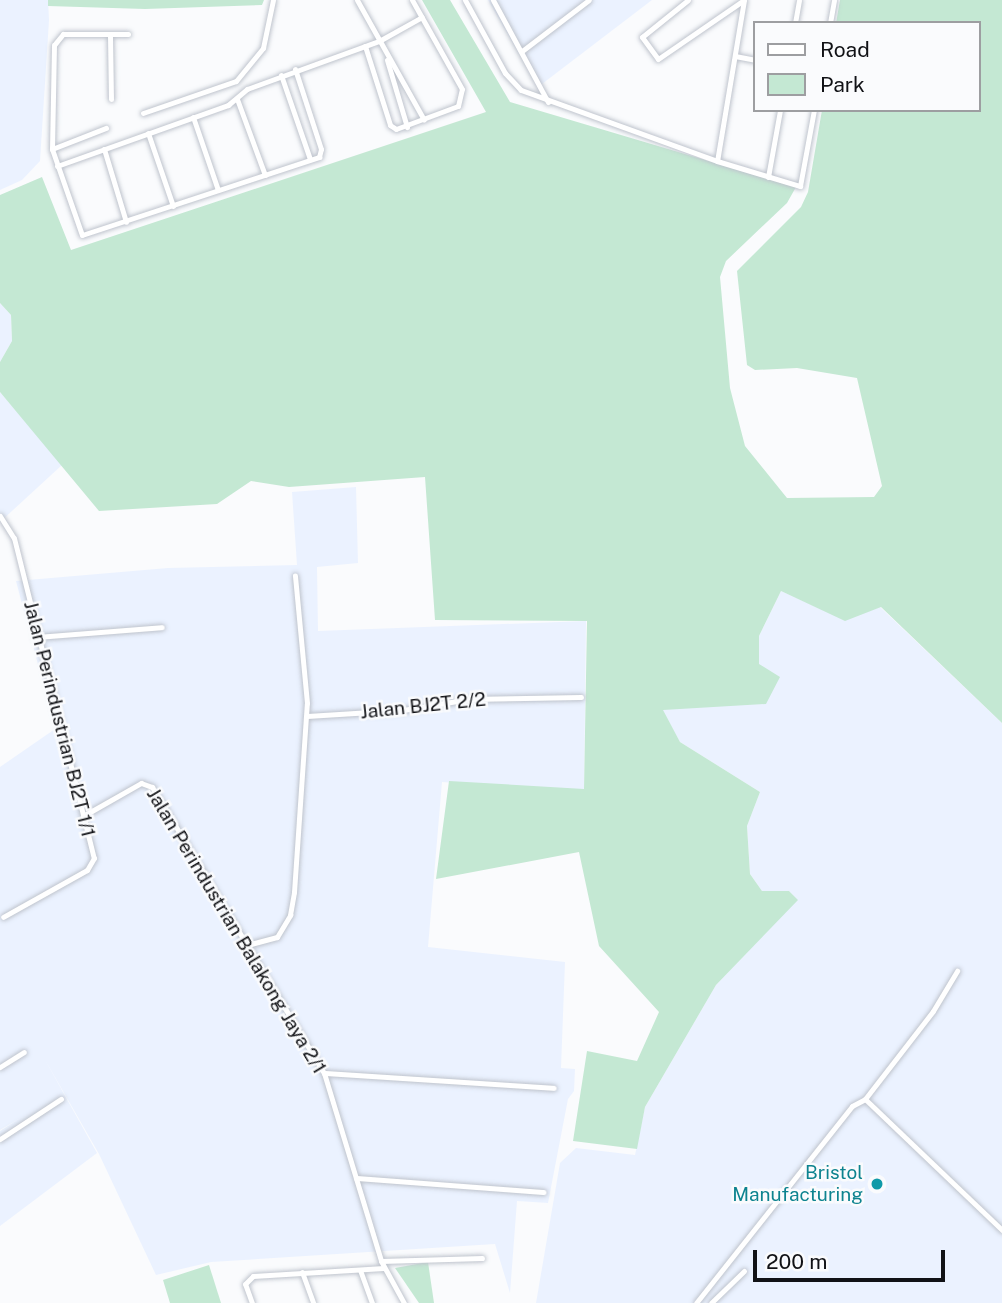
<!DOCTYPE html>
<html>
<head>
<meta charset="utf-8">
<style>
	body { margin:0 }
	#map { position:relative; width:1002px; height:1303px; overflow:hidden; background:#fafbfd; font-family:"Public Sans",sans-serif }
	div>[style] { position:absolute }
	.built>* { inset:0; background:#ebf2ff }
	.green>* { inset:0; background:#c4e8d3 }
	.roads { filter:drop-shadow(0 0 2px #bfc4cd) drop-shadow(0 0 2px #bfc4cd) }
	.minor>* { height:5px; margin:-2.5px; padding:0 2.5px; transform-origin:2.5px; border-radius:2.5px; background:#fff }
	.dots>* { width:19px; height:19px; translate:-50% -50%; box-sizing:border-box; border:4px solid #fafbfd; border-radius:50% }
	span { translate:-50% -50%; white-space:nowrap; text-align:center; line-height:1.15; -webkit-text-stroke:5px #fafbfd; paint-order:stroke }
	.street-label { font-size:19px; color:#111216 }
	.culture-label { font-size:19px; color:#0d838f }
	.right { translate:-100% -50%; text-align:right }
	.legend { position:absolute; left:753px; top:21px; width:228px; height:91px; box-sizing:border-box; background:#fafbfd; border:2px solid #9d9ea1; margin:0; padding:9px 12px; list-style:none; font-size:21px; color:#111216 }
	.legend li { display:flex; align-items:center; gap:14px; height:35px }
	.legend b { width:35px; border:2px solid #9d9ea1 }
	.scale { position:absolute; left:753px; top:1250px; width:192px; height:32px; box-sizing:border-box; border:4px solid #111216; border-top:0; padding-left:9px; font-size:21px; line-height:24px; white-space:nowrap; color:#111216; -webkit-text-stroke:5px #fafbfd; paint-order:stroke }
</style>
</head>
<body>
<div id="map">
	<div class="built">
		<div style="clip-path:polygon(0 0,48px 0,49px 20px,40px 161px,22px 180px,0 190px)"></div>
		<div style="clip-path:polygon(488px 0,652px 0,538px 87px)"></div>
		<div style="clip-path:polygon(0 303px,11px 315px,12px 341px,0 362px)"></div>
		<div style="clip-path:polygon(0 392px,62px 465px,0 522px)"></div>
		<div style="clip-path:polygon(356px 487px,358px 563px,317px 567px,318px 631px,586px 621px,584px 792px,442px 782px,428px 947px,565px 962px,561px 1068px,575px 1069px,574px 1091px,568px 1099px,548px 1203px,517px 1201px,510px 1293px,495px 1244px,211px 1262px,156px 1275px,99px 1154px,44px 1058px,97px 1153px,0 1226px,0 1131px,22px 1117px,0 1130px,0 767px,55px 729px,16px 581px,168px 568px,297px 565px,292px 492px)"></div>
		<div style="clip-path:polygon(781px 591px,845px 620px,880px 607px,1002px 723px,1002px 1303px,536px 1303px,560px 1163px,576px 1148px,635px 1155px,645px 1107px,716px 985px,797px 900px,789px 891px,762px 891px,750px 874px,747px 826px,760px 792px,680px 742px,662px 710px,759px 664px,759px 636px)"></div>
	</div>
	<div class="green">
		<div style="clip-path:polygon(48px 0,264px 0,262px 5px,145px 9px,48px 6px)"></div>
		<div style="clip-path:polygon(422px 0,450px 0,510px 102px,796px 187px,787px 203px,726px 261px,720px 277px,730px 388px,745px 446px,787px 498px,874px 497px,882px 486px,857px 378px,797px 368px,755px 370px,747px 365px,737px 271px,801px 207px,808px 192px,822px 110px,979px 110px,979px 23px,836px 23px,840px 0,1002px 0,1002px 723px,881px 607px,845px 621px,781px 591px,759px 636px,759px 664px,780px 677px,766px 704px,663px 710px,680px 742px,760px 792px,747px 826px,750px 874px,762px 891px,789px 891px,798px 900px,716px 985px,645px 1107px,637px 1149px,573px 1141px,587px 1051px,637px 1061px,659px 1012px,599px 946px,579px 852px,436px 879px,449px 781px,584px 789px,587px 621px,435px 620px,425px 477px,289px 487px,251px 481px,217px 504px,99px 511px,0 392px,0 362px,12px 341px,11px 315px,0 303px,0 195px,42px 177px,71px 250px,486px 112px)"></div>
		<div style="clip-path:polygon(428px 1262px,434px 1303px,419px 1303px,395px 1268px)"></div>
		<div style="clip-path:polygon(209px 1265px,221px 1303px,170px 1303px,163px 1280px)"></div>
	</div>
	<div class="roads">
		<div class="minor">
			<div style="left:357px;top:0;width:137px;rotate:60.8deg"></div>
			<div style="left:465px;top:0;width:83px;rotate:61.3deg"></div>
			<div style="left:505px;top:73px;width:23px;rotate:47deg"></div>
			<div style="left:521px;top:90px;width:208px;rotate:19.9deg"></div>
			<div style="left:493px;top:0;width:116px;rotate:61.7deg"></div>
			<div style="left:688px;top:0;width:59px;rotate:141.2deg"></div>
			<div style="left:642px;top:37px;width:27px;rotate:54deg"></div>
			<div style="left:658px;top:59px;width:104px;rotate:-34.5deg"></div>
			<div style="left:744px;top:0;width:163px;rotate:99.5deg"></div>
			<div style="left:717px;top:161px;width:87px;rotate:16.8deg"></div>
			<div style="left:800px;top:186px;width:77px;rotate:-79.6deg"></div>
			<div style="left:795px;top:23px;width:23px;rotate:-80deg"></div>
			<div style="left:830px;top:23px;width:23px;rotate:-80deg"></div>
			<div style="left:128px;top:34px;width:65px;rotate:180deg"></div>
			<div style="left:63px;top:34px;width:14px;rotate:129deg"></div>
			<div style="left:54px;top:45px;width:104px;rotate:91.1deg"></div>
			<div style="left:52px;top:149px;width:91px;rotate:70.8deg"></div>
			<div style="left:82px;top:235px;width:250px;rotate:-18.2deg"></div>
			<div style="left:319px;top:157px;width:8px;rotate:-76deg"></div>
			<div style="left:321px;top:149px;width:84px;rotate:-108deg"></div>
			<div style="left:110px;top:36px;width:63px;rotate:89.1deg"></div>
			<div style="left:365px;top:46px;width:83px;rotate:72.4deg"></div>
			<div style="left:390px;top:125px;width:7px;rotate:34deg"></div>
			<div style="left:396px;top:129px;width:66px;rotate:-20.4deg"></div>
			<div style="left:458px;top:106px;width:17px;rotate:-77deg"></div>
			<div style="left:462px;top:89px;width:102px;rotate:-119.3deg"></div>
			<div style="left:522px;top:51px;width:84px;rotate:-37.3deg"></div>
			<div style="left:735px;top:56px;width:20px;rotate:11deg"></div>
			<div style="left:387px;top:60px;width:70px;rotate:73.4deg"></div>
			<div style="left:281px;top:75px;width:89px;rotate:71deg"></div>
			<div style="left:237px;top:99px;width:81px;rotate:69.8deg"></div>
			<div style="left:143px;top:113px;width:98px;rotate:-19deg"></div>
			<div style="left:236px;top:81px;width:43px;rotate:-50.7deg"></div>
			<div style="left:263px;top:48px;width:49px;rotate:-78.2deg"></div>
			<div style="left:193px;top:117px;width:77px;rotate:71.1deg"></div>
			<div style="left:148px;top:133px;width:77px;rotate:71.1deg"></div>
			<div style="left:52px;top:149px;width:58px;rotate:-21.3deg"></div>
			<div style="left:104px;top:149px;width:76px;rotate:73.2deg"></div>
			<div style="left:57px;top:166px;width:182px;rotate:-19.6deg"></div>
			<div style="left:228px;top:105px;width:25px;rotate:-40deg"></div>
			<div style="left:247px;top:89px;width:140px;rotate:-20deg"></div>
			<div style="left:379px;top:41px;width:49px;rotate:-29.2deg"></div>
			<div style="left:768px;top:177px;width:68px;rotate:-79.8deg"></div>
			<div style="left:0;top:516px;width:26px;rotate:58deg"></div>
			<div style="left:14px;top:538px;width:330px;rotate:76deg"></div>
			<div style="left:94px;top:858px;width:14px;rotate:120deg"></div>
			<div style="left:87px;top:870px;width:96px;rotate:150.8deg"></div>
			<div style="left:36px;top:637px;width:126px;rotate:-4.5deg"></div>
			<div style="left:307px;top:716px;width:96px;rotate:-3.6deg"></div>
			<div style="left:403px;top:710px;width:67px;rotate:-9.5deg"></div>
			<div style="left:469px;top:699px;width:112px;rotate:-1deg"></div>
			<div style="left:83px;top:816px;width:67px;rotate:-29.6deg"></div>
			<div style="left:141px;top:783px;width:12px;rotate:20deg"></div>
			<div style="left:152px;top:787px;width:334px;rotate:59deg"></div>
			<div style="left:324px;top:1073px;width:196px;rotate:73.1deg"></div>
			<div style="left:381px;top:1261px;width:48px;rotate:61.3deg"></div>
			<div style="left:247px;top:945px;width:31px;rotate:-15deg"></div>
			<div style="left:277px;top:937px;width:26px;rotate:-59deg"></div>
			<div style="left:290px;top:915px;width:23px;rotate:-80deg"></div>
			<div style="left:294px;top:892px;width:189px;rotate:-86.1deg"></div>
			<div style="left:307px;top:703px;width:128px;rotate:-95.4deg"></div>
			<div style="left:0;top:1067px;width:28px;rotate:-32deg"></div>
			<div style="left:324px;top:1073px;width:230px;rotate:3.7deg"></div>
			<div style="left:865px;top:1099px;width:190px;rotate:43.7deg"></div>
			<div style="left:0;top:1139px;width:73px;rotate:-33.3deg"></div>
			<div style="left:356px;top:1178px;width:188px;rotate:4.3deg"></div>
			<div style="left:381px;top:1261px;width:101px;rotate:-1.7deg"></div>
			<div style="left:360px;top:1270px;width:35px;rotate:70deg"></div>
			<div style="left:302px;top:1272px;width:33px;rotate:70deg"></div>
			<div style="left:252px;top:1303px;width:20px;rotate:-110deg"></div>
			<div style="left:245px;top:1284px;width:11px;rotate:-45deg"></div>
			<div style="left:253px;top:1276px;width:131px;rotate:-3.5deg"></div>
			<div style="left:696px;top:1303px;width:251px;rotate:-51.6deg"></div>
			<div style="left:852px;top:1106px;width:15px;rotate:-28deg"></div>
			<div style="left:865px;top:1099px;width:111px;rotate:-52.3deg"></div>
			<div style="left:933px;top:1011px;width:47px;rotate:-59deg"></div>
			<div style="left:711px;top:1303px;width:46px;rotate:-44.1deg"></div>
		</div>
	</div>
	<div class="dots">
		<div style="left:877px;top:1184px;background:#0f9aa8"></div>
	</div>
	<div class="street-label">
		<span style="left:423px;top:706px;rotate:-6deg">Jalan BJ2T 2/2</span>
		<span style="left:59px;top:719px;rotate:76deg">Jalan Perindustrian BJ2T 1/1</span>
		<span style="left:236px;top:931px;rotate:59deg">Jalan Perindustrian Balakong Jaya 2/1</span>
	</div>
	<div class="culture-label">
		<span class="right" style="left:863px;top:1184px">Bristol<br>Manufacturing</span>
	</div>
	<ul class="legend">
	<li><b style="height:9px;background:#fff"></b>Road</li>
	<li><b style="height:19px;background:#c4e8d3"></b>Park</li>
	</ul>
	<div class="scale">200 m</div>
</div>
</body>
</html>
